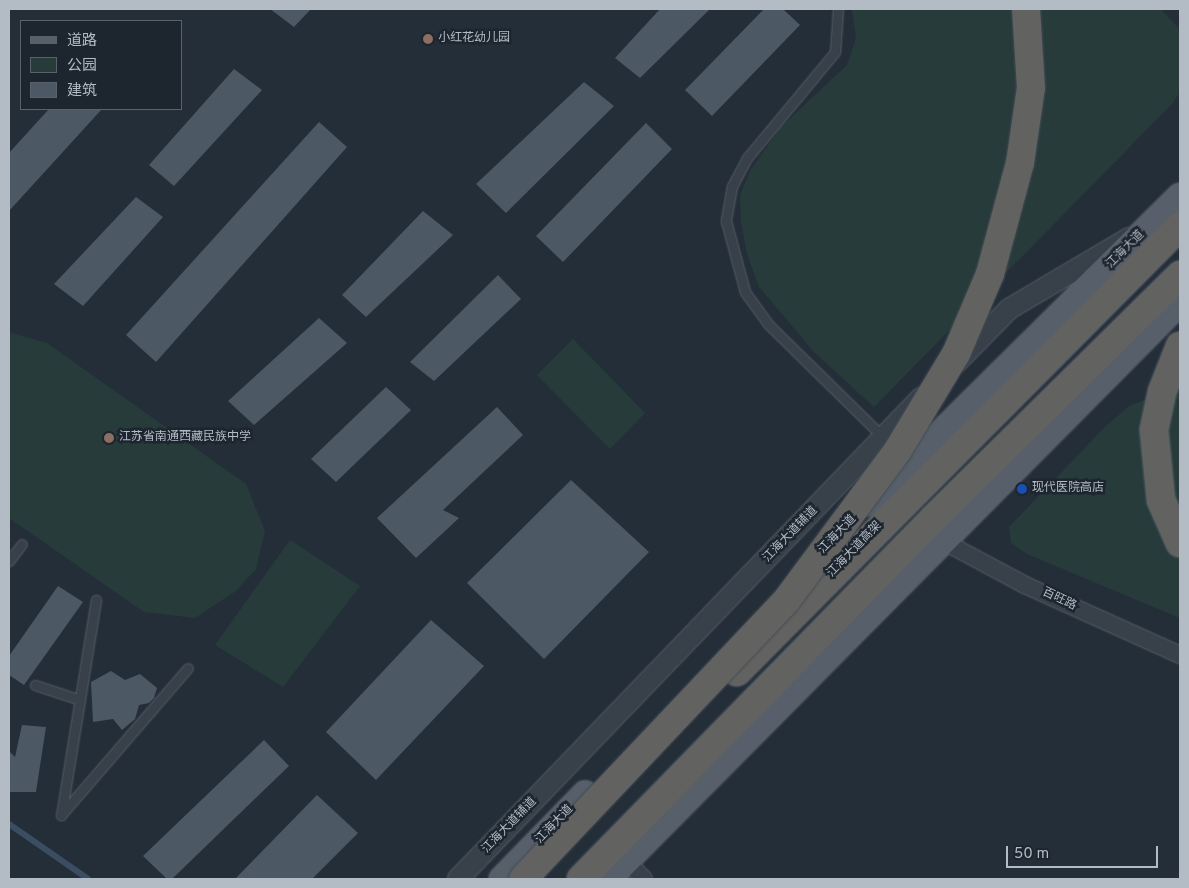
<!DOCTYPE html>
<html>
<head>
<meta charset="utf-8">
<style>
	body { margin:0 }
	#map { position:relative; width:1189px; height:888px; overflow:hidden; background:#242e39; font-family:Overpass,"Noto Sans SC",sans-serif }
	div>[style] { position:absolute }
	.green>* { inset:0; background:#273b3b }
	.stream>* { height:6px; margin:-3px; padding:0 3px; transform-origin:3px; border-radius:3px; background:#3b4d61 }
	.building>* { inset:0; background:#4d5865 }
	.roads { filter:drop-shadow(0 0 1px #565e68) drop-shadow(0 0 1px #565e68) }
	.service>* { height:9px; margin:-4.5px; padding:0 4.5px; transform-origin:4.5px; border-radius:4.5px; background:#38404a }
	.minor>* { height:16px; margin:-8px; padding:0 8px; transform-origin:8px; border-radius:8px; background:#38404a }
	.tertiary>* { height:20px; margin:-10px; padding:0 10px; transform-origin:10px; border-radius:10px; background:#38404a }
	.primary>* { height:26px; margin:-13px; padding:0 13px; transform-origin:13px; border-radius:13px; background:#565f6a }
	.trunk>* { height:28px; margin:-14px; padding:0 14px; transform-origin:14px; border-radius:14px; background:#626260 }
	.bridges { filter:drop-shadow(0 0 1px #434b55) drop-shadow(0 0 1px #434b55) }
	.trunk-bridge>* { height:28px; margin:-14px; padding:0 14px; transform-origin:14px; border-radius:14px; background:#626260 }
	.dots>* { width:14px; height:14px; translate:-50% -50%; box-sizing:border-box; border:2px solid #1d252f; border-radius:50% }
	span { translate:-50% -50%; white-space:nowrap; text-align:center; line-height:1.15; -webkit-text-stroke:5px #1d252f; paint-order:stroke }
	.poi-label { font-size:12px; color:#b3bbc5 }
	.left { translate:0 -50%; text-align:left }
	.street-label { font-size:12px; color:#b3bbc5 }
	.frame { position:absolute; inset:0; border:10px solid #b3bbc5; pointer-events:none }
	.legend { position:absolute; left:20px; top:20px; width:162px; height:90px; box-sizing:border-box; background:#1d252f; border:1px solid #59616b; margin:0; padding:6px 9px; list-style:none; font-size:15px; color:#b3bbc5 }
	.legend li { display:flex; align-items:center; gap:10px; height:25px }
	.legend b { width:25px; border:1px solid #59616b }
	.scale { position:absolute; left:1006px; top:846px; width:152px; height:22px; box-sizing:border-box; border:2px solid #b3bbc5; border-top:0; padding-left:6px; font-size:15px; line-height:18px; white-space:nowrap; color:#b3bbc5; -webkit-text-stroke:4px #1d252f; paint-order:stroke }
</style>
</head>
<body>
<div id="map">
	<div class="green">
		<div style="clip-path:polygon(852px 9px,1161px 9px,1180px 30px,1180px 92px,1173px 103px,874px 407px,814px 352px,759px 287px,747px 254px,741px 222px,740px 195px,751px 169px,782px 126px,847px 65px,856px 38px)"></div>
		<div style="clip-path:polygon(9px 332px,47px 343px,246px 484px,265px 531px,256px 569px,236px 591px,195px 618px,144px 612px,9px 518px)"></div>
		<div style="clip-path:polygon(573px 339px,645px 413px,610px 449px,537px 375px)"></div>
		<div style="clip-path:polygon(1180px 358px,1180px 618px,1027px 554px,1011px 543px,1009px 527px,1104px 428px,1129px 406px,1150px 398px)"></div>
		<div style="clip-path:polygon(290px 540px,360px 586px,283px 687px,215px 645px)"></div>
	</div>
	<div class="stream">
		<div style="left:9px;top:824px;width:96px;rotate:34.8deg"></div>
	</div>
	<div class="building">
		<div style="clip-path:polygon(270px 9px,311px 9px,294px 27px)"></div>
		<div style="clip-path:polygon(660px 9px,710px 9px,640px 78px,615px 58px)"></div>
		<div style="clip-path:polygon(764px 9px,783px 9px,800px 25px,712px 116px,685px 90px)"></div>
		<div style="clip-path:polygon(234px 69px,262px 90px,174px 186px,149px 165px)"></div>
		<div style="clip-path:polygon(584px 82px,614px 106px,506px 213px,476px 184px)"></div>
		<div style="clip-path:polygon(49px 109px,102px 109px,9px 211px,9px 153px)"></div>
		<div style="clip-path:polygon(319px 122px,347px 147px,156px 362px,126px 335px)"></div>
		<div style="clip-path:polygon(646px 123px,672px 149px,563px 262px,536px 236px)"></div>
		<div style="clip-path:polygon(136px 197px,163px 217px,83px 306px,54px 284px)"></div>
		<div style="clip-path:polygon(423px 211px,453px 235px,366px 317px,342px 295px)"></div>
		<div style="clip-path:polygon(498px 275px,521px 299px,434px 381px,410px 362px)"></div>
		<div style="clip-path:polygon(319px 318px,347px 343px,254px 425px,228px 401px)"></div>
		<div style="clip-path:polygon(386px 387px,411px 410px,336px 482px,311px 459px)"></div>
		<div style="clip-path:polygon(497px 407px,523px 435px,443px 510px,459px 518px,416px 558px,377px 518px)"></div>
		<div style="clip-path:polygon(571px 480px,649px 552px,544px 659px,467px 583px)"></div>
		<div style="clip-path:polygon(58px 586px,83px 602px,24px 685px,9px 675px,9px 656px)"></div>
		<div style="clip-path:polygon(431px 620px,484px 666px,376px 780px,326px 732px)"></div>
		<div style="clip-path:polygon(111px 671px,125px 680px,140px 674px,157px 688px,154px 698px,149px 703px,139px 705px,135px 719px,122px 730px,113px 719px,93px 722px,91px 682px)"></div>
		<div style="clip-path:polygon(22px 725px,46px 727px,36px 792px,9px 792px,9px 751px,15px 757px)"></div>
		<div style="clip-path:polygon(264px 740px,289px 766px,172px 879px,167px 879px,143px 856px)"></div>
		<div style="clip-path:polygon(317px 795px,358px 833px,312px 879px,235px 879px)"></div>
	</div>
	<div class="roads">
		<div class="service">
			<div style="left:838px;top:9px;width:43px;rotate:94deg"></div>
			<div style="left:835px;top:52px;width:138px;rotate:129.7deg"></div>
			<div style="left:747px;top:158px;width:32px;rotate:118deg"></div>
			<div style="left:732px;top:186px;width:36px;rotate:100deg"></div>
			<div style="left:726px;top:221px;width:73px;rotate:75deg"></div>
			<div style="left:745px;top:292px;width:39px;rotate:54deg"></div>
			<div style="left:768px;top:324px;width:161px;rotate:44.5deg"></div>
			<div style="left:9px;top:561px;width:21px;rotate:-53deg"></div>
			<div style="left:96px;top:600px;width:218px;rotate:99.2deg"></div>
			<div style="left:61px;top:815px;width:194px;rotate:-49.2deg"></div>
			<div style="left:35px;top:685px;width:47px;rotate:18.4deg"></div>
		</div>
		<div class="minor">
			<div style="left:941px;top:540px;width:95px;rotate:28.2deg"></div>
			<div style="left:1025px;top:585px;width:170px;rotate:24.3deg"></div>
			<div style="left:626px;top:861px;width:25px;rotate:45deg"></div>
		</div>
		<div class="tertiary">
			<div style="left:957px;top:362px;width:74px;rotate:-45.5deg"></div>
			<div style="left:1009px;top:309px;width:139px;rotate:-30.6deg"></div>
			<div style="left:458px;top:879px;width:668px;rotate:-46.09deg"></div>
		</div>
		<div class="primary">
			<div style="left:870px;top:503px;width:436px;rotate:-44.7deg"></div>
			<div style="left:502px;top:879px;width:119px;rotate:-45.7deg"></div>
			<div style="left:608px;top:879px;width:812px;rotate:-45.25deg"></div>
		</div>
		<div class="trunk">
			<div style="left:1180px;top:346px;width:49px;rotate:111.4deg"></div>
			<div style="left:1162px;top:392px;width:39px;rotate:102deg"></div>
			<div style="left:1154px;top:430px;width:70px;rotate:84.3deg"></div>
			<div style="left:1161px;top:500px;width:47px;rotate:66.2deg"></div>
			<div style="left:737px;top:672px;width:629px;rotate:-45.19deg"></div>
			<div style="left:581px;top:879px;width:505px;rotate:-45.64deg"></div>
			<div style="left:934px;top:518px;width:346px;rotate:-44.6deg"></div>
		</div>
	</div>
	<div class="bridges">
		<div class="trunk-bridge">
			<div style="left:523px;top:879px;width:383px;rotate:-46.6deg"></div>
			<div style="left:786px;top:601px;width:188px;rotate:-53.4deg"></div>
			<div style="left:898px;top:450px;width:112px;rotate:-58.9deg"></div>
			<div style="left:956px;top:354px;width:87px;rotate:-67deg"></div>
			<div style="left:990px;top:274px;width:115px;rotate:-74.9deg"></div>
			<div style="left:1020px;top:163px;width:76px;rotate:-81.7deg"></div>
			<div style="left:1031px;top:88px;width:79px;rotate:-93.6deg"></div>
		</div>
	</div>
	<div class="dots">
		<div style="left:428px;top:39px;background:#8d6e63"></div>
		<div style="left:109px;top:438px;background:#8d6e63"></div>
		<div style="left:1022px;top:489px;background:#1a4fb4"></div>
	</div>
	<div class="poi-label">
		<span class="left" style="left:438px;top:39px">小红花幼儿园</span>
		<span class="left" style="left:119px;top:438px">江苏省南通西藏民族中学</span>
		<span class="left" style="left:1032px;top:489px">现代医院·高店</span>
	</div>
	<div class="street-label">
		<span style="left:1126px;top:250px;rotate:-45deg">江海大道</span>
		<span style="left:791px;top:535px;rotate:-46deg">江海大道辅道</span>
		<span style="left:838px;top:535px;rotate:-46deg">江海大道</span>
		<span style="left:855px;top:550px;rotate:-46deg">江海大道高架</span>
		<span style="left:1059px;top:600px;rotate:25deg">百旺路</span>
		<span style="left:555px;top:825px;rotate:-46deg">江海大道</span>
		<span style="left:510px;top:826px;rotate:-46deg">江海大道辅道</span>
	</div>
	<div class="frame"></div>
	<ul class="legend">
	<li><b style="height:6px;background:#565f6a"></b>道路</li>
	<li><b style="height:14px;background:#273b3b"></b>公园</li>
	<li><b style="height:14px;background:#4d5865"></b>建筑</li>
	</ul>
	<div class="scale">50 m</div>
</div>
</body>
</html>
